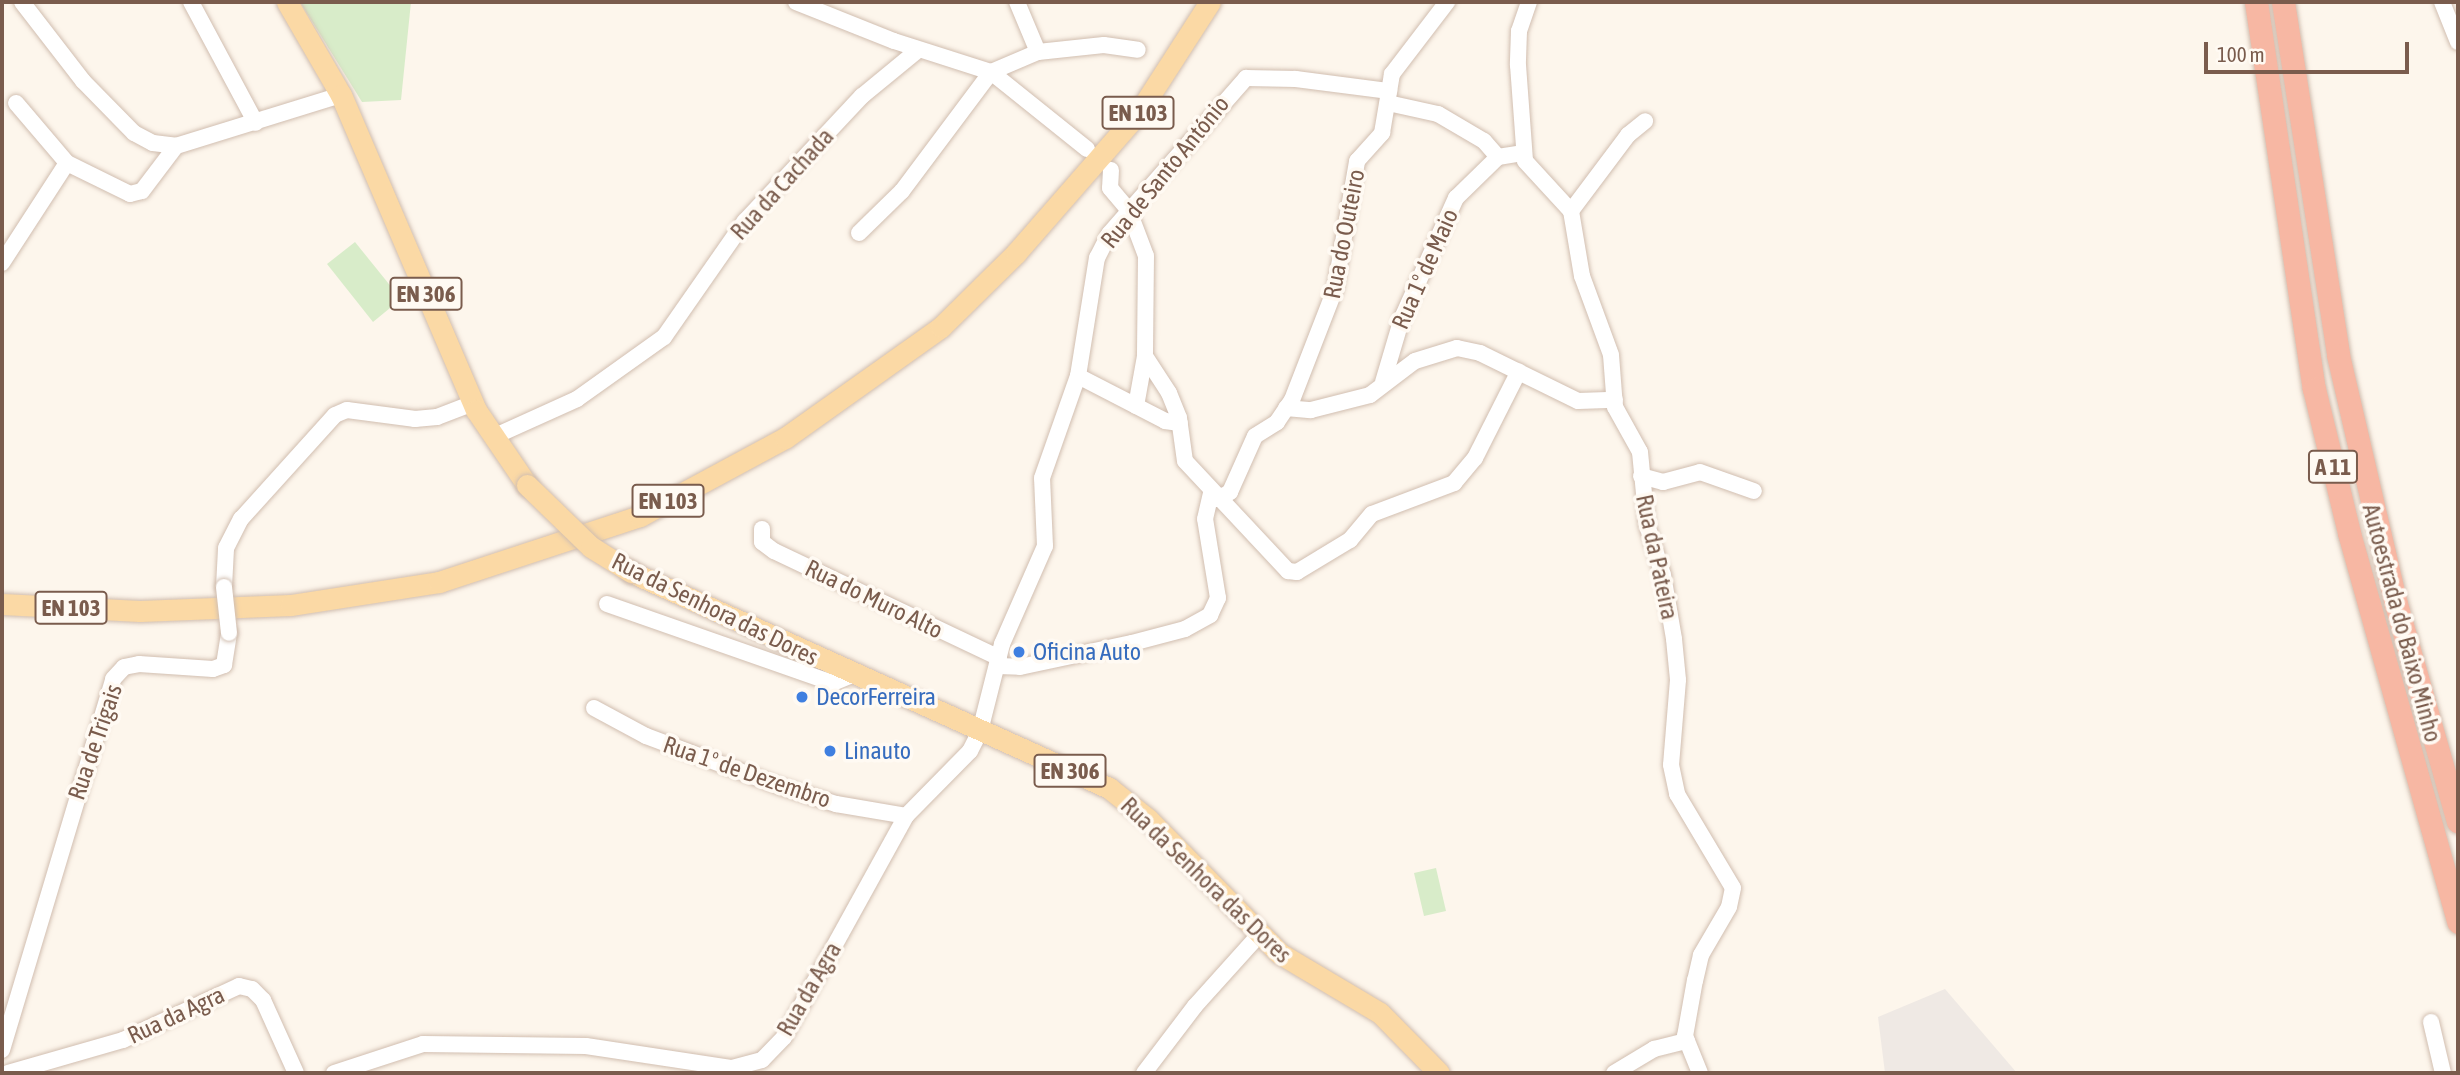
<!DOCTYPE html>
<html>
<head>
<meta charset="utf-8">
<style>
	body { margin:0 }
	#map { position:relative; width:2460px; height:1075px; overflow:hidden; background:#fdf6ec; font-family:"Asap Condensed",sans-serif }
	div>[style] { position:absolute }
	.industrial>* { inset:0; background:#efe9e4 }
	.green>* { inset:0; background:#d8ecc9 }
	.roads { filter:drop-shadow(0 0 2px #d1beb0) drop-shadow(0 0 2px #d1beb0) }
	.minor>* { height:16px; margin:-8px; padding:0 8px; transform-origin:8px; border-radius:8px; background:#fff }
	.major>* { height:21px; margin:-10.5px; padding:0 10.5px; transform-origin:10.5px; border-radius:10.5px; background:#fbd9a5 }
	.highway>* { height:23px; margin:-11.5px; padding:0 11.5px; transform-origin:11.5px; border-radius:11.5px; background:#f7b7a3 }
	.bridges { filter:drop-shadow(0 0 2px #d1beb0) drop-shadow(0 0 2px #d1beb0) }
	.minor-bridge>* { height:16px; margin:-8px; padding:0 8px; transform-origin:8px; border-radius:8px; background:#fff }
	.major-bridge>* { height:21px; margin:-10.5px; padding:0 10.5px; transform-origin:10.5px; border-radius:10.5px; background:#fbd9a5 }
	.dots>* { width:19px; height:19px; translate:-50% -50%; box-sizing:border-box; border:4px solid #fffaf3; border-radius:50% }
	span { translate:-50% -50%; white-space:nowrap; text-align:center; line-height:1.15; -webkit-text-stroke:7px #fffaf3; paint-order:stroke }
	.shield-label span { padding:2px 5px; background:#fffaf3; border:2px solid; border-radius:5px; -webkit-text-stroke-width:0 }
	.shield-label { font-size:23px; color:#7a5c4d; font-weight:700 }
	.street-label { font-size:24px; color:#7a5c4d }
	.shop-label { font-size:24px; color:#366cbe }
	.left { translate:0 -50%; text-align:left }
	.frame { position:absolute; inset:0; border:4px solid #7a5c4d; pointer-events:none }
	.scale { position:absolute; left:2204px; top:42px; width:205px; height:32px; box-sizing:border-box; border:4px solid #7a5c4d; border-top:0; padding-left:9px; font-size:21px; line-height:24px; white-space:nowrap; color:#7a5c4d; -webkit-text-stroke:5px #fffaf3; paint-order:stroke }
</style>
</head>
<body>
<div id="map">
	<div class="industrial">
		<div style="clip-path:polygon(1945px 989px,2017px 1073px,1885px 1073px,1878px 1017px)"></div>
	</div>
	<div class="green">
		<div style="clip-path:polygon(300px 2px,411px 2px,401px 100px,362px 102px)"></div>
		<div style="clip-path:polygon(355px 242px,401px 299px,373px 322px,327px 264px)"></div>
		<div style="clip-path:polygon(1436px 868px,1446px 911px,1424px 916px,1414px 873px)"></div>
	</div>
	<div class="roads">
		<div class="minor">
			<div style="left:22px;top:2px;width:100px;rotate:52.3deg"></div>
			<div style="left:83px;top:81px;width:73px;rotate:45.6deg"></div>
			<div style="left:134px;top:133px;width:21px;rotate:28deg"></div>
			<div style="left:153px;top:143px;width:23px;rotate:7deg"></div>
			<div style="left:176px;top:146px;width:173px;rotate:-17.2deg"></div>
			<div style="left:191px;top:2px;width:137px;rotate:61.8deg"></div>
			<div style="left:796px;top:2px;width:105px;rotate:21.7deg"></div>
			<div style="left:894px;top:41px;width:102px;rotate:17.7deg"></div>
			<div style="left:991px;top:72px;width:123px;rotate:38.7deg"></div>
			<div style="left:1017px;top:2px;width:54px;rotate:67.2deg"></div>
			<div style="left:1529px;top:2px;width:31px;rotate:109deg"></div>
			<div style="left:1519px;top:31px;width:34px;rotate:92deg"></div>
			<div style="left:1518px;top:65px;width:96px;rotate:85.8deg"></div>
			<div style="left:1525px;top:161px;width:68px;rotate:47.4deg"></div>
			<div style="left:1571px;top:211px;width:66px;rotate:80.4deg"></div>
			<div style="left:1582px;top:276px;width:84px;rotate:69.8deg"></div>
			<div style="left:1611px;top:355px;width:52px;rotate:85.6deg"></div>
			<div style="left:1615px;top:407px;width:51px;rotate:60.9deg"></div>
			<div style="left:1640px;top:452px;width:73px;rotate:84.5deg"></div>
			<div style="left:1647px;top:525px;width:52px;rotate:72.3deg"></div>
			<div style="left:1663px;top:575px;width:65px;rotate:80.2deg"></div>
			<div style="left:1674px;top:639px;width:41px;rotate:84.4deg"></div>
			<div style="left:1678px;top:680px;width:85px;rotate:94.7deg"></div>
			<div style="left:1671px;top:765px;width:30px;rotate:78deg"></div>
			<div style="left:1677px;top:794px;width:109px;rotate:59.2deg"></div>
			<div style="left:1733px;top:888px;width:19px;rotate:102deg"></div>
			<div style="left:1729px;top:907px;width:56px;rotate:120.3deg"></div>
			<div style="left:1701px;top:955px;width:26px;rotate:103deg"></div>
			<div style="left:1695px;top:980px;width:57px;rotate:100.1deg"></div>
			<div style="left:1685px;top:1036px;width:40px;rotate:68deg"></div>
			<div style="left:2442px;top:2px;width:43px;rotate:68.2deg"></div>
			<div style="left:16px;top:103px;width:79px;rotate:49.6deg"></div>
			<div style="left:67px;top:163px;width:70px;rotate:26.2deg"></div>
			<div style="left:130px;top:194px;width:12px;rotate:-14deg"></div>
			<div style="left:142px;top:191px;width:56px;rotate:-52.9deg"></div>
			<div style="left:1388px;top:103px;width:51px;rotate:12.4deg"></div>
			<div style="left:1438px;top:114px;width:53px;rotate:30.4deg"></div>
			<div style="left:1484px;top:141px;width:21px;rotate:49deg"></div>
			<div style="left:1111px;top:170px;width:18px;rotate:93deg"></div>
			<div style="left:1110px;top:188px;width:30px;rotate:50deg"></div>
			<div style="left:1129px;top:211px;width:48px;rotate:69.3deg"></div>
			<div style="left:1146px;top:256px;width:100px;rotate:90.6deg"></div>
			<div style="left:1145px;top:356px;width:44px;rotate:57deg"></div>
			<div style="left:1169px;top:393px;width:27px;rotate:68deg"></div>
			<div style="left:1179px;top:418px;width:43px;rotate:82.1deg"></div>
			<div style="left:1185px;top:461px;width:151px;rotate:46.9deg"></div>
			<div style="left:1288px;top:571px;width:9px;rotate:6deg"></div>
			<div style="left:1297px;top:572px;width:62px;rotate:-31.1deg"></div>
			<div style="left:1350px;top:540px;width:34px;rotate:-50deg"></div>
			<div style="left:1372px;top:514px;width:88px;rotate:-20.7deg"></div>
			<div style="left:1454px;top:483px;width:33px;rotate:-50deg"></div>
			<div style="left:1475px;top:458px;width:97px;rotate:-63.2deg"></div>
			<div style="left:1571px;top:211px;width:95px;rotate:-53.1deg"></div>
			<div style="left:1628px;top:135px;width:22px;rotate:-39deg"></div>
			<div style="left:859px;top:233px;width:60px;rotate:-44.3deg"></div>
			<div style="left:902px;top:191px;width:149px;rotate:-53.2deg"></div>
			<div style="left:991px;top:72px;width:51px;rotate:-23.1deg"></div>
			<div style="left:1038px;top:52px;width:66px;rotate:-6.1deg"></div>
			<div style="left:1104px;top:45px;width:34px;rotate:8deg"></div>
			<div style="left:2px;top:263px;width:119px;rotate:-57deg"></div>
			<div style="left:1078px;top:376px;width:98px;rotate:27.3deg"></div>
			<div style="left:1165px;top:421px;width:15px;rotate:8deg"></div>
			<div style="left:1383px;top:382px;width:67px;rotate:-73.5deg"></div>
			<div style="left:1402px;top:318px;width:132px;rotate:-65.8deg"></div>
			<div style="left:1456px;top:198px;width:59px;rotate:-44.3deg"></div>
			<div style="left:1498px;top:157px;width:26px;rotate:-9deg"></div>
			<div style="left:1136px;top:406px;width:51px;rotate:-79.8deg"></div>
			<div style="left:1286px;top:408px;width:25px;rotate:5deg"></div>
			<div style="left:1311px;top:410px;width:61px;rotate:-14.3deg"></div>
			<div style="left:1370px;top:395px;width:56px;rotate:-37.1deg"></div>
			<div style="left:1415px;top:361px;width:44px;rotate:-17.2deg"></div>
			<div style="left:1457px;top:348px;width:24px;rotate:12deg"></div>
			<div style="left:1480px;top:353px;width:109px;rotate:26.1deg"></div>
			<div style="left:1578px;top:401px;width:37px;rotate:-2deg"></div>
			<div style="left:493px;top:437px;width:92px;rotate:-24.3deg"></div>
			<div style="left:577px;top:399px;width:107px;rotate:-35.5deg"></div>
			<div style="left:664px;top:337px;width:141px;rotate:-55.1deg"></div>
			<div style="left:745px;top:221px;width:171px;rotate:-46.9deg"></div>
			<div style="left:862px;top:96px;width:72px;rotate:-39.4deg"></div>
			<div style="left:1641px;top:476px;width:23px;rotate:15deg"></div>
			<div style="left:1663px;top:482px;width:38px;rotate:-15deg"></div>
			<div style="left:1700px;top:472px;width:57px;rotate:19.4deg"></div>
			<div style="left:1217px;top:499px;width:15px;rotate:-28deg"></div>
			<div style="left:1230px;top:492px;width:61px;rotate:-65.9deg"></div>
			<div style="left:1255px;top:436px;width:26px;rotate:-32deg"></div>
			<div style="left:1277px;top:422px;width:27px;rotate:-56deg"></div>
			<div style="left:1292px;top:400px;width:119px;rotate:-68.8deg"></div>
			<div style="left:1335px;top:289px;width:130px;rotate:-80.2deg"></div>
			<div style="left:1357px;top:161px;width:38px;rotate:-48deg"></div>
			<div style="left:1382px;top:133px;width:60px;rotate:-80.4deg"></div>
			<div style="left:1392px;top:74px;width:91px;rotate:-52.6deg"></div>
			<div style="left:762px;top:529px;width:13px;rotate:90deg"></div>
			<div style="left:762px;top:542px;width:15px;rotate:37deg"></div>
			<div style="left:774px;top:551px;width:249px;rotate:25.4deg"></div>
			<div style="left:224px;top:587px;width:39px;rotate:-87deg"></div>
			<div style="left:226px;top:548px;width:33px;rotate:-63deg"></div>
			<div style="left:241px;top:519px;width:140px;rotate:-47.9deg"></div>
			<div style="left:335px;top:415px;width:13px;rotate:-23deg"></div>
			<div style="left:347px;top:410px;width:69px;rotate:7.5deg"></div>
			<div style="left:415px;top:419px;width:22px;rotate:-5deg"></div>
			<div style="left:437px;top:417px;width:39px;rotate:-21deg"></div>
			<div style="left:607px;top:604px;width:239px;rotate:19.3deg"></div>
			<div style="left:833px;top:683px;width:21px;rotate:-23deg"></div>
			<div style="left:997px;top:666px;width:23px;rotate:2deg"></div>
			<div style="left:1020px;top:667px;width:115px;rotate:-12.1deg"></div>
			<div style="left:1132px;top:643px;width:55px;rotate:-14.8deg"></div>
			<div style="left:1185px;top:629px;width:29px;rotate:-29deg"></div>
			<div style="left:1210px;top:615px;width:19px;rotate:-65deg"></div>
			<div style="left:1218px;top:598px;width:80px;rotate:-99.3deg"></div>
			<div style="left:1205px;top:519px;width:28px;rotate:-77deg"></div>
			<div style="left:594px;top:708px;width:59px;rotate:28.3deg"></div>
			<div style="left:646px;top:736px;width:145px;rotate:20.6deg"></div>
			<div style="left:782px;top:787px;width:57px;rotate:17.5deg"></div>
			<div style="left:836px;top:804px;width:71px;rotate:9.7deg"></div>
			<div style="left:2431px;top:1022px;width:52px;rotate:76.8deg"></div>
			<div style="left:2px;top:1050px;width:387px;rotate:-73.3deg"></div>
			<div style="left:113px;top:679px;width:16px;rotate:-47deg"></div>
			<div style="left:124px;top:667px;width:15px;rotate:-11deg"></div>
			<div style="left:139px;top:664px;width:74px;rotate:3.9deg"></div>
			<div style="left:213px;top:669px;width:12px;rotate:-20deg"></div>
			<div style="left:224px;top:665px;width:32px;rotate:-81deg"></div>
			<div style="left:8px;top:1073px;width:120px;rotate:-16deg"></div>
			<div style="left:123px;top:1040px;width:128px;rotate:-25deg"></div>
			<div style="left:239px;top:986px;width:13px;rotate:13deg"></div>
			<div style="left:252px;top:989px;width:16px;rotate:45deg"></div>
			<div style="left:263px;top:1000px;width:80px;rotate:65.7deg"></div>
			<div style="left:334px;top:1073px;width:94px;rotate:-18deg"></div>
			<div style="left:423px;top:1044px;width:163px;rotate:0.7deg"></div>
			<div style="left:586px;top:1046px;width:148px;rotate:8.6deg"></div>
			<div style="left:732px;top:1068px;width:31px;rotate:-15deg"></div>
			<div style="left:762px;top:1060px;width:32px;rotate:-46deg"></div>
			<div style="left:784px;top:1037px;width:252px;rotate:-61.1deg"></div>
			<div style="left:906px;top:816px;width:91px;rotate:-45.4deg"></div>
			<div style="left:970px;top:751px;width:22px;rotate:-63deg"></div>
			<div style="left:980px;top:731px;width:90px;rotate:-75.8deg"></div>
			<div style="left:1002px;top:644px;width:107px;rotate:-66.3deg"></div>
			<div style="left:1045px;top:546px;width:68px;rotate:-92.5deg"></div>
			<div style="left:1042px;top:478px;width:108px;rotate:-70.6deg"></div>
			<div style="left:1078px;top:376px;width:120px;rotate:-80.9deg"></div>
			<div style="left:1097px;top:258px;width:27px;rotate:-63deg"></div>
			<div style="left:1109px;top:234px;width:208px;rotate:-48.7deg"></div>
			<div style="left:1246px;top:78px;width:50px;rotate:1.1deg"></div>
			<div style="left:1296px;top:79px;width:94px;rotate:7.4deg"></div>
			<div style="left:1144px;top:1073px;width:84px;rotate:-52.7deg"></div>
			<div style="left:1195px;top:1006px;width:96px;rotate:-48deg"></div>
			<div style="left:1614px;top:1073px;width:47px;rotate:-31deg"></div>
			<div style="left:1654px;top:1049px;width:34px;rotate:-14deg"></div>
		</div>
		<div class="major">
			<div style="left:287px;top:2px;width:108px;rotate:59.9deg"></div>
			<div style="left:341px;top:95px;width:343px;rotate:66.8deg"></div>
			<div style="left:476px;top:410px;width:91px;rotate:55.8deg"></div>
			<div style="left:631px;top:572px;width:525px;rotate:24.32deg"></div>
			<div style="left:1109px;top:788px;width:50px;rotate:38.5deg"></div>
			<div style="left:1148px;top:819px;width:187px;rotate:45.6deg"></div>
			<div style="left:1279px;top:953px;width:117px;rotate:30.7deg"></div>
			<div style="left:1380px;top:1013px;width:84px;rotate:45.5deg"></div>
			<div style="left:2px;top:604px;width:138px;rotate:2.9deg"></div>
			<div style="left:140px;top:611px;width:151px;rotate:-2.3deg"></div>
			<div style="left:291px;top:605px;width:150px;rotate:-8.8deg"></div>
			<div style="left:439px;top:582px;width:212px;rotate:-18.2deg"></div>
			<div style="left:640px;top:516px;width:165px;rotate:-28.3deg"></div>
			<div style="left:785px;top:438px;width:191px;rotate:-35.4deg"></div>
			<div style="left:941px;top:327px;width:105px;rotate:-44.6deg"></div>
			<div style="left:1016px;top:253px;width:187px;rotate:-48.9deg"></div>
			<div style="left:1139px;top:112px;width:131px;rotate:-57.2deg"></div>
		</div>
		<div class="highway">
			<div style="left:2256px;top:2px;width:391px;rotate:81.5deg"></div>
			<div style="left:2314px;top:389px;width:148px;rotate:76.3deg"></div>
			<div style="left:2349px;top:533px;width:404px;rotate:74.3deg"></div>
			<div style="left:2283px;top:2px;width:357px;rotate:81.1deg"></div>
			<div style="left:2338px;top:355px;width:256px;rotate:76.9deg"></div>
			<div style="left:2396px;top:604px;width:226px;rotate:74.1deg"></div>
		</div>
	</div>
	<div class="bridges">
		<div class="minor-bridge">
			<div style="left:224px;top:587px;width:46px;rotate:83.8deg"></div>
		</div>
		<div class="major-bridge">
			<div style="left:527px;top:485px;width:89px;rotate:44.1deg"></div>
			<div style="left:591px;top:547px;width:47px;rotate:32deg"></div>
		</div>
	</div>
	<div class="dots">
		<div style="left:1019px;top:652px;background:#3f7fe0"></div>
		<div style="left:802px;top:697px;background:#3f7fe0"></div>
		<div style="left:830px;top:751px;background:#3f7fe0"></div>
	</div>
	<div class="shield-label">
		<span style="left:1138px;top:113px">EN 103</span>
		<span style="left:426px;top:294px">EN 306</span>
		<span style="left:2333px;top:467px">A 11</span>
		<span style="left:668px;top:501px">EN 103</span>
		<span style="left:71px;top:608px">EN 103</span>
		<span style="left:1070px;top:771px">EN 306</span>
	</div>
	<div class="street-label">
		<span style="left:1165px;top:172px;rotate:-51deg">Rua de Santo António</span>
		<span style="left:782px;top:184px;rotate:-48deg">Rua da Cachada</span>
		<span style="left:1344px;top:234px;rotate:-79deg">Rua do Outeiro</span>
		<span style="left:1425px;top:269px;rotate:-66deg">Rua 1º de Maio</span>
		<span style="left:1657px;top:557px;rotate:78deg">Rua da Pateira</span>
		<span style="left:874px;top:599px;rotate:26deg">Rua do Muro Alto</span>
		<span style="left:715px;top:609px;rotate:26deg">Rua da Senhora das Dores</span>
		<span style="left:2402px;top:623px;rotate:75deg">Autoestrada do Baixo Minho</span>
		<span style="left:95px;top:742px;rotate:-71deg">Rua de Trigais</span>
		<span style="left:747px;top:772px;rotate:19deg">Rua 1º de Dezembro</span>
		<span style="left:1206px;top:880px;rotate:44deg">Rua da Senhora das Dores</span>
		<span style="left:809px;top:989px;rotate:-60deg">Rua da Agra</span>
		<span style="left:176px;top:1015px;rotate:-25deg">Rua da Agra</span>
	</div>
	<div class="shop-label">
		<span class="left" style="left:1033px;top:652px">Oficina Auto</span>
		<span class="left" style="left:816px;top:697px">DecorFerreira</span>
		<span class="left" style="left:844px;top:751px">Linauto</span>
	</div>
	<div class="frame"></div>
	<div class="scale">100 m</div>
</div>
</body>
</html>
